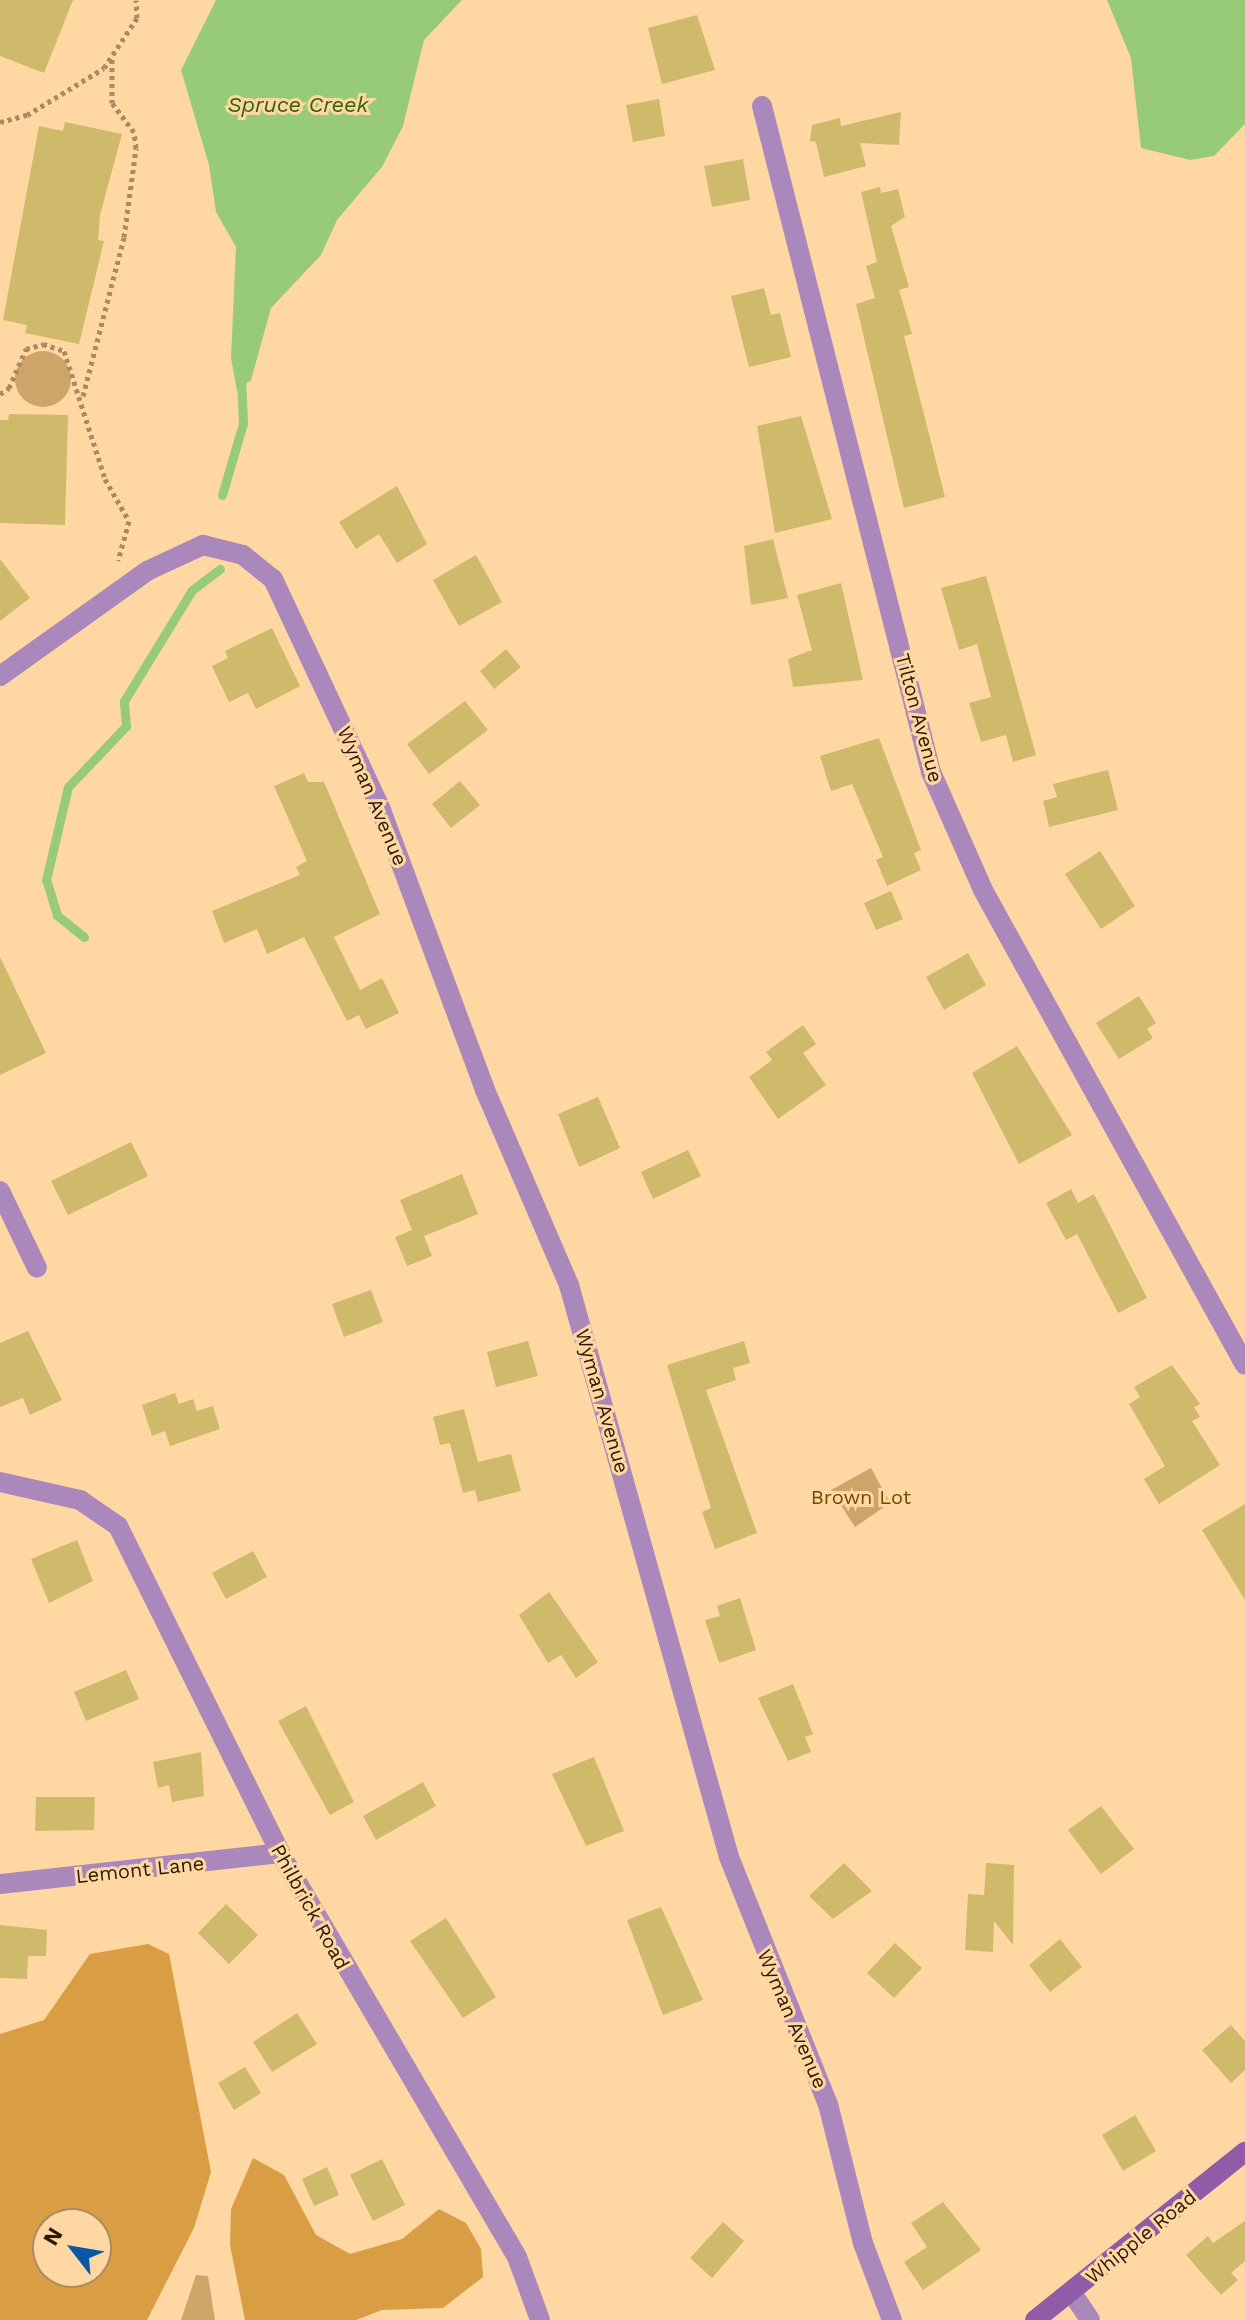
<!DOCTYPE html>
<html>
<head>
<meta charset="utf-8">
<style>
	body { margin:0 }
	#map { position:relative; width:1245px; height:2320px; overflow:hidden; background:#ffd7a3; font-family:"Work Sans",sans-serif }
	div>[style] { position:absolute }
	.green>* { inset:0; background:#cfa469 }
	.round { border-radius:50% }
	.forest>* { inset:0; background:#d99d44 }
	.water>* { inset:0; background:#97cb77 }
	.stream>* { height:9px; margin:-4.5px; padding:0 4.5px; transform-origin:4.5px; border-radius:4.5px; background:#97cb77 }
	.building>* { inset:0; background:#cfba6c }
	.path>* { height:5px; margin-top:-2.5px; transform-origin:0; background:repeating-linear-gradient(90deg,#a98a61 0 4px,transparent 0 8px) }
	.minor>* { height:20px; margin:-10px; padding:0 10px; transform-origin:10px; border-radius:10px; background:#ab88bc }
	.secondary>* { height:20px; margin:-10px; padding:0 10px; transform-origin:10px; border-radius:10px; background:#905ca8 }
	span { translate:-50% -50%; white-space:nowrap; text-align:center; line-height:1.15; -webkit-text-stroke:6px #ffd7a3; paint-order:stroke }
	.street-label { font-size:20px; color:#2c1a00 }
	.park-label { font-size:20px; color:#714a00 }
	.water-label { font-size:22px; color:#346207; font-style:italic }
	.north { position:absolute; left:32px; top:2208px; width:80px; height:80px; box-sizing:border-box; background:#ffd7a3; border:2px solid #ab8b62; border-radius:50%; rotate:301deg; font-size:22px; font-weight:700; line-height:32px; text-align:center; color:#2c1a00 }
	.north::after { content:''; display:block; margin:auto; width:28px; height:36px; background:#0958a6; clip-path:polygon(50% 0,100% 100%,50% 72%,0 100%) }
</style>
</head>
<body>
<div id="map">
	<div class="green">
		<div class="round" style="left:15px;top:351px;width:56px;height:56px"></div>
		<div style="clip-path:polygon(871px 1468px,890px 1503px,855px 1527px,831px 1490px)"></div>
		<div style="clip-path:polygon(196px 2275px,208px 2276px,215px 2320px,181px 2320px)"></div>
	</div>
	<div class="forest">
		<div style="clip-path:polygon(evenodd,148px 1944px,169px 1954px,211px 2172px,194px 2228px,147px 2320px,0 2320px,0 2034px,44px 2020px,90px 1954px,148px 1944px,96px 2224px,96px 2272px,48px 2272px,48px 2224px,96px 2224px)"></div>
		<div style="clip-path:polygon(253px 2158px,284px 2175px,316px 2235px,350px 2254px,402px 2239px,439px 2209px,466px 2223px,481px 2249px,483px 2277px,443px 2308px,382px 2310px,356px 2320px,245px 2320px,230px 2245px,231px 2209px)"></div>
	</div>
	<div class="water">
		<div style="clip-path:polygon(216px 0,462px 0,424px 40px,403px 126px,382px 167px,337px 220px,321px 255px,271px 308px,251px 380px,237px 391px,231px 358px,236px 247px,216px 212px,209px 165px,181px 70px)"></div>
		<div style="clip-path:polygon(1107px 0,1245px 0,1245px 124px,1214px 156px,1190px 160px,1141px 148px,1131px 58px)"></div>
	</div>
	<div class="stream">
		<div style="left:222px;top:495px;width:75px;rotate:-73.7deg"></div>
		<div style="left:243px;top:423px;width:45px;rotate:-92.5deg"></div>
		<div style="left:84px;top:937px;width:35px;rotate:-141deg"></div>
		<div style="left:57px;top:915px;width:37px;rotate:-107deg"></div>
		<div style="left:46px;top:880px;width:96px;rotate:-76.7deg"></div>
		<div style="left:68px;top:787px;width:84px;rotate:-46.4deg"></div>
		<div style="left:126px;top:726px;width:25px;rotate:-95deg"></div>
		<div style="left:124px;top:701px;width:130px;rotate:-58.5deg"></div>
		<div style="left:192px;top:590px;width:35px;rotate:-37deg"></div>
	</div>
	<div class="building">
		<div style="clip-path:polygon(0 0,73px 0,44px 73px,0 56px)"></div>
		<div style="clip-path:polygon(697px 15px,715px 70px,662px 84px,648px 28px)"></div>
		<div style="clip-path:polygon(659px 99px,665px 136px,633px 142px,626px 105px)"></div>
		<div style="clip-path:polygon(901px 112px,899px 145px,860px 143px,866px 166px,824px 177px,816px 142px,810px 141px,812px 125px,840px 118px,841px 126px)"></div>
		<div style="clip-path:polygon(65px 122px,122px 134px,100px 215px,98px 240px,104px 241px,79px 344px,25px 333px,27px 325px,3px 320px,39px 126px,63px 131px)"></div>
		<div style="clip-path:polygon(743px 159px,750px 200px,712px 207px,704px 166px)"></div>
		<div style="clip-path:polygon(880px 187px,881px 193px,898px 189px,905px 217px,891px 226px,909px 287px,899px 290px,912px 334px,904px 336px,945px 497px,904px 508px,856px 304px,875px 298px,866px 266px,877px 262px,861px 192px)"></div>
		<div style="clip-path:polygon(764px 288px,771px 315px,780px 313px,791px 357px,749px 367px,731px 296px)"></div>
		<div style="clip-path:polygon(9px 414px,68px 415px,65px 525px,0 523px,0 420px,8px 420px)"></div>
		<div style="clip-path:polygon(801px 416px,832px 519px,775px 533px,757px 426px)"></div>
		<div style="clip-path:polygon(397px 486px,427px 544px,397px 563px,379px 534px,356px 549px,339px 522px)"></div>
		<div style="clip-path:polygon(773px 539px,788px 598px,751px 605px,744px 546px)"></div>
		<div style="clip-path:polygon(476px 555px,502px 602px,459px 626px,433px 580px)"></div>
		<div style="clip-path:polygon(0 559px,30px 598px,0 621px)"></div>
		<div style="clip-path:polygon(986px 576px,1036px 755px,1013px 762px,1006px 735px,981px 742px,969px 703px,991px 697px,977px 644px,959px 650px,941px 588px)"></div>
		<div style="clip-path:polygon(841px 583px,863px 680px,793px 687px,788px 659px,812px 650px,797px 595px)"></div>
		<div style="clip-path:polygon(272px 628px,300px 686px,256px 709px,248px 693px,229px 702px,212px 666px,228px 658px,225px 651px)"></div>
		<div style="clip-path:polygon(506px 649px,521px 667px,494px 689px,480px 671px)"></div>
		<div style="clip-path:polygon(465px 701px,488px 730px,429px 774px,407px 744px)"></div>
		<div style="clip-path:polygon(879px 738px,921px 850px,914px 853px,921px 870px,887px 886px,876px 860px,883px 857px,852px 784px,831px 791px,820px 756px)"></div>
		<div style="clip-path:polygon(1108px 770px,1118px 810px,1049px 827px,1043px 801px,1057px 797px,1053px 784px)"></div>
		<div style="clip-path:polygon(304px 773px,308px 782px,324px 782px,380px 914px,334px 937px,360px 990px,382px 978px,399px 1013px,366px 1029px,359px 1015px,347px 1021px,304px 937px,267px 954px,257px 929px,224px 943px,212px 911px,300px 875px,296px 867px,307px 861px,274px 786px)"></div>
		<div style="clip-path:polygon(460px 781px,480px 805px,451px 828px,432px 804px)"></div>
		<div style="clip-path:polygon(1100px 851px,1135px 906px,1101px 929px,1065px 874px)"></div>
		<div style="clip-path:polygon(891px 891px,903px 919px,876px 930px,864px 903px)"></div>
		<div style="clip-path:polygon(968px 953px,986px 985px,944px 1010px,926px 977px)"></div>
		<div style="clip-path:polygon(0 957px,46px 1053px,0 1075px)"></div>
		<div style="clip-path:polygon(1139px 996px,1156px 1023px,1147px 1029px,1153px 1038px,1119px 1059px,1096px 1023px)"></div>
		<div style="clip-path:polygon(803px 1025px,816px 1044px,803px 1053px,826px 1085px,778px 1119px,749px 1077px,772px 1060px,766px 1052px)"></div>
		<div style="clip-path:polygon(1017px 1046px,1072px 1135px,1019px 1164px,972px 1073px)"></div>
		<div style="clip-path:polygon(598px 1097px,620px 1148px,579px 1167px,558px 1114px)"></div>
		<div style="clip-path:polygon(131px 1142px,148px 1176px,68px 1215px,51px 1181px)"></div>
		<div style="clip-path:polygon(688px 1150px,701px 1176px,653px 1199px,641px 1172px)"></div>
		<div style="clip-path:polygon(462px 1174px,478px 1214px,424px 1236px,432px 1256px,407px 1266px,395px 1237px,412px 1230px,400px 1200px)"></div>
		<div style="clip-path:polygon(1071px 1189px,1078px 1203px,1094px 1194px,1147px 1298px,1118px 1313px,1077px 1234px,1066px 1240px,1046px 1203px)"></div>
		<div style="clip-path:polygon(371px 1290px,383px 1322px,344px 1337px,332px 1304px)"></div>
		<div style="clip-path:polygon(28px 1331px,62px 1400px,30px 1415px,23px 1398px,0 1407px,0 1343px)"></div>
		<div style="clip-path:polygon(528px 1341px,538px 1376px,496px 1387px,487px 1352px)"></div>
		<div style="clip-path:polygon(744px 1341px,750px 1363px,733px 1368px,736px 1380px,706px 1390px,757px 1533px,715px 1549px,702px 1512px,711px 1508px,667px 1365px)"></div>
		<div style="clip-path:polygon(1172px 1365px,1200px 1404px,1194px 1407px,1200px 1417px,1192px 1421px,1220px 1465px,1159px 1504px,1144px 1479px,1165px 1466px,1129px 1404px,1140px 1397px,1134px 1387px)"></div>
		<div style="clip-path:polygon(175px 1393px,179px 1404px,193px 1399px,197px 1411px,213px 1406px,220px 1429px,170px 1446px,165px 1431px,152px 1436px,142px 1405px)"></div>
		<div style="clip-path:polygon(464px 1409px,478px 1462px,511px 1454px,521px 1491px,478px 1502px,475px 1490px,463px 1493px,450px 1443px,440px 1445px,433px 1417px)"></div>
		<div style="clip-path:polygon(1245px 1504px,1245px 1600px,1202px 1530px)"></div>
		<div style="clip-path:polygon(77px 1540px,93px 1581px,49px 1603px,31px 1559px)"></div>
		<div style="clip-path:polygon(253px 1551px,267px 1577px,226px 1599px,212px 1573px)"></div>
		<div style="clip-path:polygon(549px 1592px,598px 1662px,576px 1678px,561px 1655px,548px 1663px,519px 1615px)"></div>
		<div style="clip-path:polygon(740px 1598px,756px 1650px,719px 1663px,705px 1620px,720px 1616px,717px 1606px)"></div>
		<div style="clip-path:polygon(126px 1670px,139px 1699px,86px 1721px,74px 1692px)"></div>
		<div style="clip-path:polygon(793px 1684px,813px 1734px,805px 1737px,811px 1752px,788px 1761px,758px 1698px)"></div>
		<div style="clip-path:polygon(306px 1706px,354px 1802px,330px 1815px,278px 1721px)"></div>
		<div style="clip-path:polygon(201px 1752px,204px 1796px,172px 1802px,169px 1785px,158px 1788px,153px 1762px)"></div>
		<div style="clip-path:polygon(594px 1757px,624px 1831px,586px 1846px,552px 1774px)"></div>
		<div style="clip-path:polygon(423px 1782px,436px 1806px,376px 1840px,363px 1816px)"></div>
		<div style="clip-path:polygon(36px 1797px,95px 1797px,94px 1830px,35px 1831px)"></div>
		<div style="clip-path:polygon(1101px 1806px,1134px 1849px,1101px 1874px,1068px 1830px)"></div>
		<div style="clip-path:polygon(844px 1863px,872px 1891px,833px 1919px,809px 1896px)"></div>
		<div style="clip-path:polygon(986px 1863px,1014px 1865px,1013px 1945px,994px 1921px,993px 1952px,965px 1950px,968px 1894px,984px 1895px)"></div>
		<div style="clip-path:polygon(226px 1904px,258px 1935px,229px 1964px,198px 1933px)"></div>
		<div style="clip-path:polygon(661px 1907px,703px 2000px,663px 2015px,627px 1920px)"></div>
		<div style="clip-path:polygon(446px 1918px,496px 1997px,463px 2018px,410px 1941px)"></div>
		<div style="clip-path:polygon(0 1925px,47px 1930px,46px 1956px,28px 1956px,27px 1979px,0 1978px)"></div>
		<div style="clip-path:polygon(1060px 1939px,1082px 1967px,1050px 1992px,1029px 1965px)"></div>
		<div style="clip-path:polygon(895px 1943px,922px 1968px,894px 1998px,867px 1973px)"></div>
		<div style="clip-path:polygon(297px 2013px,317px 2044px,272px 2072px,253px 2042px)"></div>
		<div style="clip-path:polygon(1231px 2025px,1245px 2041px,1245px 2070px,1231px 2083px,1202px 2050px)"></div>
		<div style="clip-path:polygon(245px 2067px,261px 2093px,234px 2110px,218px 2083px)"></div>
		<div style="clip-path:polygon(1135px 2115px,1156px 2151px,1123px 2171px,1102px 2135px)"></div>
		<div style="clip-path:polygon(382px 2159px,405px 2205px,373px 2221px,350px 2175px)"></div>
		<div style="clip-path:polygon(327px 2167px,339px 2195px,314px 2206px,302px 2179px)"></div>
		<div style="clip-path:polygon(943px 2202px,981px 2250px,923px 2290px,904px 2262px,927px 2247px,911px 2223px)"></div>
		<div style="clip-path:polygon(1245px 2221px,1245px 2261px,1231px 2273px,1238px 2280px,1221px 2295px,1186px 2255px,1208px 2236px,1213px 2243px)"></div>
		<div style="clip-path:polygon(723px 2222px,744px 2241px,712px 2278px,690px 2258px)"></div>
	</div>
	<div class="path">
		<div style="left:0;top:122px;width:28px;rotate:-15deg"></div>
		<div style="left:27px;top:115px;width:90px;rotate:-31.4deg"></div>
		<div style="left:104px;top:68px;width:60px;rotate:-56.6deg"></div>
		<div style="left:137px;top:18px;width:18px;rotate:-93deg"></div>
		<div style="left:0;top:394px;width:11px;rotate:-34deg"></div>
		<div style="left:9px;top:388px;width:43px;rotate:-66.4deg"></div>
		<div style="left:26px;top:349px;width:18px;rotate:-16deg"></div>
		<div style="left:43px;top:344px;width:22px;rotate:18deg"></div>
		<div style="left:64px;top:351px;width:134px;rotate:72.2deg"></div>
		<div style="left:105px;top:479px;width:48px;rotate:60.3deg"></div>
		<div style="left:129px;top:521px;width:41px;rotate:105.4deg"></div>
		<div style="left:83px;top:396px;width:164px;rotate:-75.5deg"></div>
		<div style="left:124px;top:237px;width:90px;rotate:-82.3deg"></div>
		<div style="left:136px;top:148px;width:16px;rotate:-97deg"></div>
		<div style="left:134px;top:132px;width:36px;rotate:-127deg"></div>
		<div style="left:112px;top:103px;width:45px;rotate:-90deg"></div>
	</div>
	<div class="minor">
		<div style="left:762px;top:106px;width:687px;rotate:75.76deg"></div>
		<div style="left:931px;top:772px;width:129px;rotate:66.2deg"></div>
		<div style="left:983px;top:890px;width:542px;rotate:61.12deg"></div>
		<div style="left:0;top:676px;width:181px;rotate:-35.5deg"></div>
		<div style="left:147px;top:571px;width:62px;rotate:-24.9deg"></div>
		<div style="left:203px;top:545px;width:41px;rotate:14deg"></div>
		<div style="left:243px;top:555px;width:38px;rotate:39deg"></div>
		<div style="left:273px;top:579px;width:255px;rotate:64.9deg"></div>
		<div style="left:381px;top:810px;width:299px;rotate:69.6deg"></div>
		<div style="left:485px;top:1090px;width:212px;rotate:66.7deg"></div>
		<div style="left:569px;top:1285px;width:594px;rotate:74.37deg"></div>
		<div style="left:729px;top:1857px;width:266px;rotate:68.2deg"></div>
		<div style="left:828px;top:2104px;width:143px;rotate:75.9deg"></div>
		<div style="left:863px;top:2243px;width:82px;rotate:69.4deg"></div>
		<div style="left:0;top:1191px;width:85px;rotate:64.3deg"></div>
		<div style="left:0;top:1482px;width:82px;rotate:12.7deg"></div>
		<div style="left:80px;top:1500px;width:46px;rotate:34.4deg"></div>
		<div style="left:118px;top:1526px;width:365px;rotate:63.6deg"></div>
		<div style="left:280px;top:1853px;width:468px;rotate:59.6deg"></div>
		<div style="left:517px;top:2257px;width:67px;rotate:69.9deg"></div>
		<div style="left:0;top:1884px;width:282px;rotate:-6.3deg"></div>
		<div style="left:1072px;top:2293px;width:32px;rotate:56deg"></div>
	</div>
	<div class="secondary">
		<div style="left:1035px;top:2320px;width:269px;rotate:-38.7deg"></div>
	</div>
	<div class="street-label">
		<span style="left:919px;top:718px;rotate:75deg">Tilton Avenue</span>
		<span style="left:372px;top:796px;rotate:67deg">Wyman Avenue</span>
		<span style="left:602px;top:1401px;rotate:74deg">Wyman Avenue</span>
		<span style="left:140px;top:1870px;rotate:-6deg">Lemont Lane</span>
		<span style="left:310px;top:1907px;rotate:61deg">Philbrick Road</span>
		<span style="left:792px;top:2019px;rotate:67deg">Wyman Avenue</span>
		<span style="left:1141px;top:2237px;rotate:-39deg">Whipple Road</span>
	</div>
	<div class="park-label">
		<span style="left:861px;top:1497px">Brown Lot</span>
	</div>
	<div class="water-label">
		<span style="left:298px;top:105px">Spruce Creek</span>
	</div>
	<div class="north">N</div>
</div>
</body>
</html>
